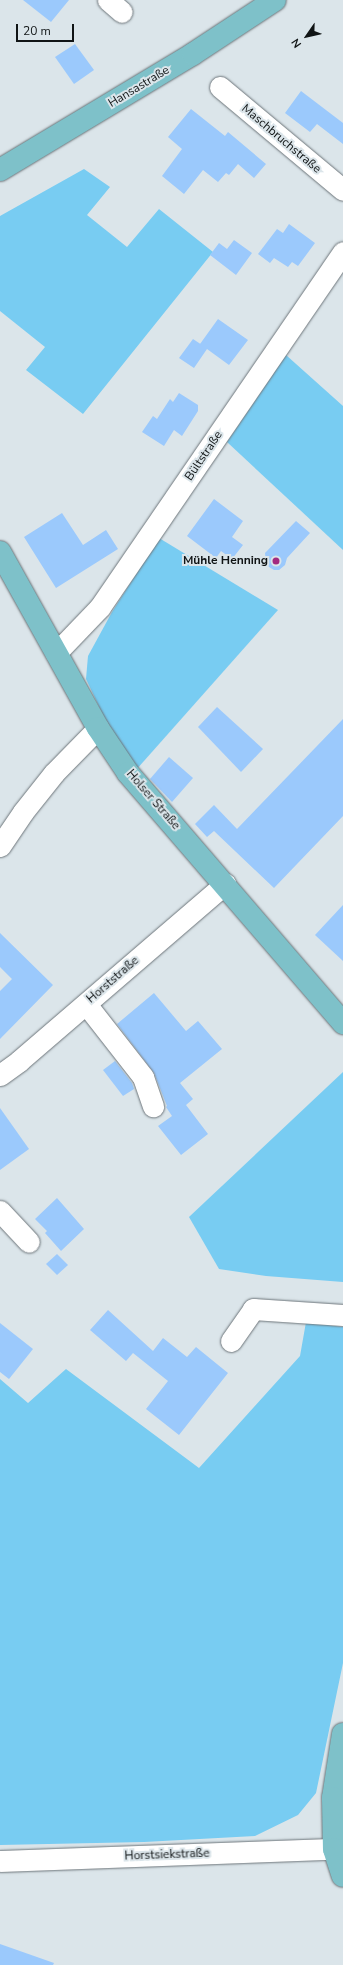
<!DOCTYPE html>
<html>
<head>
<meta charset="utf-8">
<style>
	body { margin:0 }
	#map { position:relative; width:343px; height:1965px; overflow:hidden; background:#dbe5ea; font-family:"Nunito Sans",sans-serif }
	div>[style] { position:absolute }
	.green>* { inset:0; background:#78ccf2 }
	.building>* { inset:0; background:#9bc9fc }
	.roads { filter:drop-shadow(0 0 1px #6d757a) drop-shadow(0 0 1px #6d757a) }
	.minor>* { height:21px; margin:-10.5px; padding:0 10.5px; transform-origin:10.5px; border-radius:10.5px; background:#fff }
	.major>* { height:22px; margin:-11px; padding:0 11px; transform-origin:11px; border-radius:11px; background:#7ec1c9 }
	.dots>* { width:11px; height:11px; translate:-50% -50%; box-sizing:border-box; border:2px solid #dbe5ea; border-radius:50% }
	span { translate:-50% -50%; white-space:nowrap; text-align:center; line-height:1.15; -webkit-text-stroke:4px #dbe5ea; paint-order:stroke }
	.street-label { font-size:12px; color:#101415 }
	.poi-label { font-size:12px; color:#101415; font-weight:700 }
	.right { translate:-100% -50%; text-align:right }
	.north { position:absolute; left:287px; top:16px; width:40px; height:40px; -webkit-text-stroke:3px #dbe5ea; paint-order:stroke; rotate:236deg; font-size:11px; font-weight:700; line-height:16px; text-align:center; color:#101415 }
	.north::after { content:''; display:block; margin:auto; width:14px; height:18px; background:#101415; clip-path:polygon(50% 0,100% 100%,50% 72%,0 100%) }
	.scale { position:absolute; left:16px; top:24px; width:58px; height:18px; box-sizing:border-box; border:2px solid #101415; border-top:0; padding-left:5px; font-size:12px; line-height:14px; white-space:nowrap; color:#101415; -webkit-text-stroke:3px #dbe5ea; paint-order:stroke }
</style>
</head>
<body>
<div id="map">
	<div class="green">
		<div style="clip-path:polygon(84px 169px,110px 187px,87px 215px,127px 247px,159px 209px,213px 252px,83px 414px,26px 370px,45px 347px,0 311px,0 216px)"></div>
		<div style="clip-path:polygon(286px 355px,343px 406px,343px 550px,227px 442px)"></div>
		<div style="clip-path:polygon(159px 538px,278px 610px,136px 770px,102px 713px,86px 679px,88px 656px,112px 612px)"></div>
		<div style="clip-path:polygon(343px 1072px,343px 1282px,266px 1276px,219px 1269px,189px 1217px)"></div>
		<div style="clip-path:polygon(306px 1322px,343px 1327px,343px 1663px,316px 1793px,298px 1815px,255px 1836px,144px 1842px,0 1845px,0 1379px,28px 1403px,66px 1369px,199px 1468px,300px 1356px)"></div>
	</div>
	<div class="building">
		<div style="clip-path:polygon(23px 0,69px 0,51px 22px)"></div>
		<div style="clip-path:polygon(75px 44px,94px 70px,74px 84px,55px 57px)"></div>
		<div style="clip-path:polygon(301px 91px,343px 123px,343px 144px,317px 124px,310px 132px,285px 113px)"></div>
		<div style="clip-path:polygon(191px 109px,225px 136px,228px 132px,266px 164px,254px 178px,238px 164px,229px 175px,226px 173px,218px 182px,203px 170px,184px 194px,162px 176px,182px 149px,168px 137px)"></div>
		<div style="clip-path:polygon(289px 224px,315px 243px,298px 266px,292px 262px,288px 267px,274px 258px,270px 263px,258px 254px,277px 229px,283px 233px)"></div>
		<div style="clip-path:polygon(234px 240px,252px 253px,236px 275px,210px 255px,219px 243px,227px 249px)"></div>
		<div style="clip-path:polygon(218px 319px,248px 340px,229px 365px,207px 349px,194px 368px,179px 358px,193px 339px,205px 347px,200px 344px)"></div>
		<div style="clip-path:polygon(179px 393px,198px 405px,198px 411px,182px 436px,174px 430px,164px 446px,142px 432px,153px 416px,157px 419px,170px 399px,173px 402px)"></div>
		<div style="clip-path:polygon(214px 499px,243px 521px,232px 537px,243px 545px,232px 559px,221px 551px,216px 558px,187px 536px)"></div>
		<div style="clip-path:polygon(62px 513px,83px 545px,106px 530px,118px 549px,56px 588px,24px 537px)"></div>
		<div style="clip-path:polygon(296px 521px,310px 533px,287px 558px,285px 565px,279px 570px,274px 570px,269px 567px,266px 563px,265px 553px)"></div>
		<div style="clip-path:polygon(217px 707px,263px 749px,241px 772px,198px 727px)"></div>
		<div style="clip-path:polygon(343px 719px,343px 816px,274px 888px,214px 831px,207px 837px,195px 824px,214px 805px,237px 829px)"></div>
		<div style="clip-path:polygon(169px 757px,193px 778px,172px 802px,150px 779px)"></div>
		<div style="clip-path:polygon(343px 905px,343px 961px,315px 935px)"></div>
		<div style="clip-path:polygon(0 933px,53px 985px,0 1039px,0 991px,12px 979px,0 967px)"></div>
		<div style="clip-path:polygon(154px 993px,186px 1031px,198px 1021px,222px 1049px,180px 1083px,193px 1099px,186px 1105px,208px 1134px,181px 1155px,158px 1126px,172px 1116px,166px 1107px,167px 1106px,154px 1073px,117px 1024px)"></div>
		<div style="clip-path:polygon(115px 1061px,132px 1083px,134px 1089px,123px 1096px,103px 1070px)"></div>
		<div style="clip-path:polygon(0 1108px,29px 1149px,0 1170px)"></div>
		<div style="clip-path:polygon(57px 1198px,84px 1229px,61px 1251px,45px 1233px,47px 1231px,35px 1219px)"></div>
		<div style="clip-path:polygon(57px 1254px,68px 1265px,57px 1275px,46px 1264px)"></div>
		<div style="clip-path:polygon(108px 1310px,153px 1351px,163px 1338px,187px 1357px,196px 1347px,228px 1373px,179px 1435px,146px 1409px,168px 1381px,133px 1353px,126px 1361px,90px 1330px)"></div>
		<div style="clip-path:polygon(0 1323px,33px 1349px,9px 1379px,0 1372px)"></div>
		<div style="clip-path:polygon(0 1944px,54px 1963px,53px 1965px,0 1965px)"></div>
	</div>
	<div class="roads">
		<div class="minor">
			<div style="left:108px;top:0;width:18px;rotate:41deg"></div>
			<div style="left:220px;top:87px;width:160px;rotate:39.9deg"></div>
			<div style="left:56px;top:653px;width:64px;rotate:-46.3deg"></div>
			<div style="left:100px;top:607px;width:430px;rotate:-55.6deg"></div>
			<div style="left:0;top:846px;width:41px;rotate:-55.9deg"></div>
			<div style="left:23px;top:812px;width:50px;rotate:-51.5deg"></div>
			<div style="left:54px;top:773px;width:63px;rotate:-45.6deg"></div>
			<div style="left:86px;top:1004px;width:93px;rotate:52deg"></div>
			<div style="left:143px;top:1077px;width:31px;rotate:71deg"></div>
			<div style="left:0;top:1075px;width:24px;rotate:-36deg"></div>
			<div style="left:19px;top:1061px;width:272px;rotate:-40.7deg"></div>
			<div style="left:0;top:1211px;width:42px;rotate:46.9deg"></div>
			<div style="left:231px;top:1341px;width:39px;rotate:-55deg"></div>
			<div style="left:253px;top:1309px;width:90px;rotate:3.8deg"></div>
			<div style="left:0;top:1861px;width:334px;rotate:-2.1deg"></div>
		</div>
		<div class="major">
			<div style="left:0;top:170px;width:225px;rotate:-31deg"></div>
			<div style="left:193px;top:54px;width:98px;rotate:-33.4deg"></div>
			<div style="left:0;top:552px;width:201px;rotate:60.9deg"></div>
			<div style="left:98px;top:728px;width:54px;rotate:56.3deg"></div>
			<div style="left:128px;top:773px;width:330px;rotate:49.3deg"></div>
			<div style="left:343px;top:1734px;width:65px;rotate:98.9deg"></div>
			<div style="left:333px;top:1798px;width:51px;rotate:88.9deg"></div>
			<div style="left:334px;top:1849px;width:28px;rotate:72deg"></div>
		</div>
	</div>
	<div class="dots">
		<div style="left:276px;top:561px;background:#a32a81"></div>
	</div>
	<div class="street-label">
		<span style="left:139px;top:87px;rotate:-31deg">Hansastraße</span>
		<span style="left:281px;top:139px;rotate:40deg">Maschbruchstraße</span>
		<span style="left:204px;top:456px;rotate:-56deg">Bültstraße</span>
		<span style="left:153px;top:800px;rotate:49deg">Holser Straße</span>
		<span style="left:113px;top:980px;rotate:-41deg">Horststraße</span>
		<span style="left:167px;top:1855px;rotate:-2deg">Horstsiekstraße</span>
	</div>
	<div class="poi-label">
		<span class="right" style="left:268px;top:561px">Mühle Henning</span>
	</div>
	<div class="north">N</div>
	<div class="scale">20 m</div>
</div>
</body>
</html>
